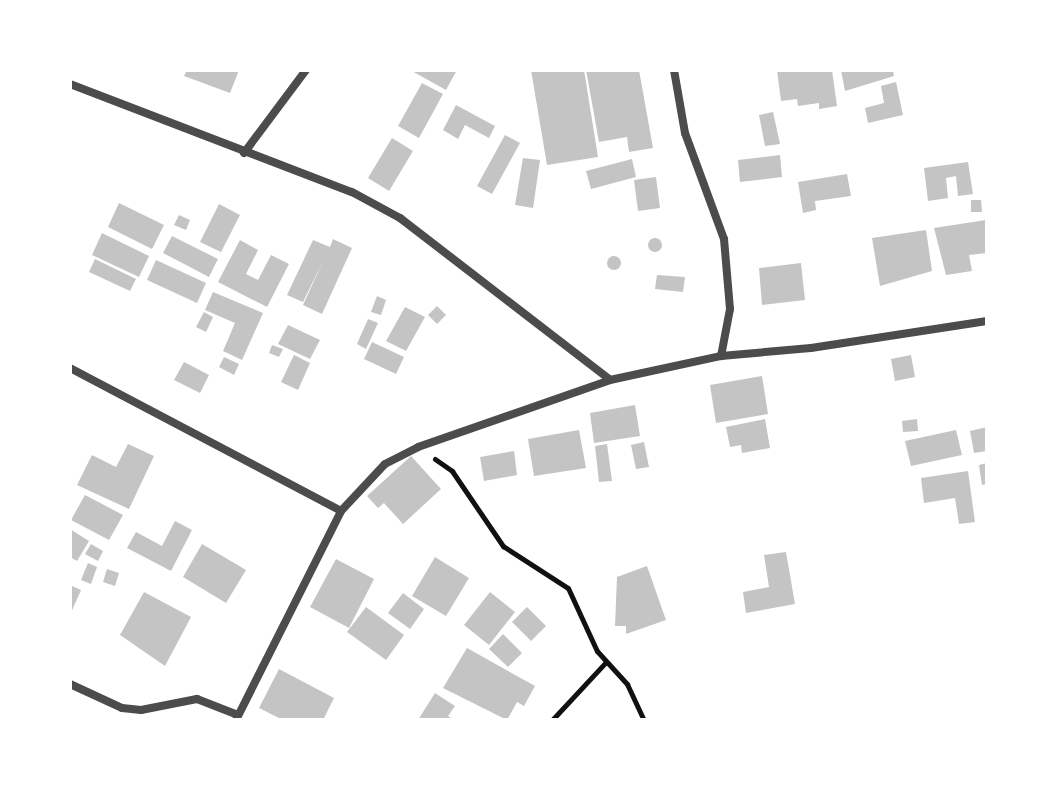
<!DOCTYPE html>
<html>
<head>
<meta charset="utf-8">
<style>
	body { margin:0 }
	#map { position:relative; width:1057px; height:790px; overflow:hidden; background:#fff; font-family:"DM Sans",sans-serif }
	div>[style] { position:absolute }
	.building>* { inset:0; background:#c4c4c4 }
	.round { border-radius:50% }
	.path>* { height:5px; margin:-2.5px; padding:0 2.5px; transform-origin:2.5px; border-radius:2.5px; background:#111 }
	.minor>* { height:8px; margin:-4px; padding:0 4px; transform-origin:4px; border-radius:4px; background:#4c4c4c }
	span { translate:-50% -50%; white-space:nowrap; text-align:center; line-height:1.15; -webkit-text-stroke:6px #fff; paint-order:stroke }
	.frame { position:absolute; inset:0; border:72px solid #fff; pointer-events:none }
</style>
</head>
<body>
<div id="map">
	<div class="building">
		<div style="clip-path:polygon(187px 70px,239px 70px,230px 93px,184px 76px)"></div>
		<div style="clip-path:polygon(410px 70px,457px 70px,446px 90px)"></div>
		<div style="clip-path:polygon(531px 70px,584px 70px,598px 157px,547px 165px)"></div>
		<div style="clip-path:polygon(586px 70px,639px 70px,653px 148px,629px 152px,627px 137px,599px 142px)"></div>
		<div style="clip-path:polygon(777px 70px,832px 70px,837px 106px,819px 109px,819px 103px,798px 106px,797px 99px,781px 101px)"></div>
		<div style="clip-path:polygon(841px 70px,893px 70px,894px 76px,845px 91px)"></div>
		<div style="clip-path:polygon(896px 82px,903px 115px,868px 123px,865px 108px,884px 103px,881px 86px)"></div>
		<div style="clip-path:polygon(422px 83px,443px 94px,419px 138px,398px 126px)"></div>
		<div style="clip-path:polygon(456px 105px,495px 126px,489px 138px,465px 125px,458px 139px,443px 130px)"></div>
		<div style="clip-path:polygon(773px 112px,780px 144px,765px 146px,759px 115px)"></div>
		<div style="clip-path:polygon(505px 135px,520px 143px,492px 194px,477px 186px)"></div>
		<div style="clip-path:polygon(392px 138px,413px 151px,389px 191px,368px 178px)"></div>
		<div style="clip-path:polygon(780px 155px,782px 177px,740px 182px,738px 160px)"></div>
		<div style="clip-path:polygon(523px 158px,540px 160px,533px 208px,515px 205px)"></div>
		<div style="clip-path:polygon(632px 159px,636px 177px,591px 189px,586px 171px)"></div>
		<div style="clip-path:polygon(968px 162px,973px 194px,958px 196px,956px 176px,946px 178px,948px 198px,928px 201px,924px 168px)"></div>
		<div style="clip-path:polygon(847px 174px,851px 196px,815px 201px,816px 210px,803px 213px,798px 182px)"></div>
		<div style="clip-path:polygon(656px 177px,660px 208px,638px 211px,634px 180px)"></div>
		<div style="clip-path:polygon(971px 200px,981px 200px,982px 212px,971px 212px)"></div>
		<div style="clip-path:polygon(119px 203px,164px 225px,152px 249px,108px 227px)"></div>
		<div style="clip-path:polygon(219px 204px,240px 215px,221px 252px,200px 242px)"></div>
		<div style="clip-path:polygon(179px 215px,190px 220px,186px 230px,174px 225px)"></div>
		<div style="clip-path:polygon(986px 220px,987px 253px,969px 255px,972px 271px,946px 275px,934px 228px)"></div>
		<div style="clip-path:polygon(926px 230px,932px 271px,880px 286px,872px 238px)"></div>
		<div style="clip-path:polygon(102px 233px,149px 256px,139px 277px,92px 255px)"></div>
		<div style="clip-path:polygon(172px 236px,218px 259px,209px 277px,163px 253px)"></div>
		<div class="round" style="left:648px;top:238px;width:14px;height:14px"></div>
		<div style="clip-path:polygon(333px 239px,352px 248px,322px 314px,303px 305px,323px 261px,303px 302px,287px 295px,313px 240px,330px 247px)"></div>
		<div style="clip-path:polygon(240px 240px,258px 250px,246px 274px,258px 280px,271px 255px,289px 264px,267px 307px,218px 282px)"></div>
		<div class="round" style="left:607px;top:256px;width:14px;height:14px"></div>
		<div style="clip-path:polygon(95px 259px,136px 279px,130px 291px,89px 272px)"></div>
		<div style="clip-path:polygon(156px 260px,206px 283px,197px 303px,147px 280px)"></div>
		<div style="clip-path:polygon(801px 263px,805px 300px,762px 305px,759px 268px)"></div>
		<div style="clip-path:polygon(657px 275px,685px 277px,683px 292px,655px 289px)"></div>
		<div style="clip-path:polygon(213px 292px,263px 313px,242px 360px,223px 351px,235px 323px,205px 310px)"></div>
		<div style="clip-path:polygon(377px 296px,386px 300px,381px 315px,371px 312px)"></div>
		<div style="clip-path:polygon(437px 306px,446px 315px,437px 324px,428px 315px)"></div>
		<div style="clip-path:polygon(405px 307px,425px 317px,406px 351px,386px 341px)"></div>
		<div style="clip-path:polygon(204px 312px,213px 317px,206px 332px,196px 327px)"></div>
		<div style="clip-path:polygon(368px 319px,378px 323px,366px 349px,357px 344px)"></div>
		<div style="clip-path:polygon(288px 325px,320px 340px,310px 359px,278px 344px)"></div>
		<div style="clip-path:polygon(372px 342px,404px 357px,396px 374px,364px 359px)"></div>
		<div style="clip-path:polygon(272px 345px,283px 349px,279px 357px,269px 353px)"></div>
		<div style="clip-path:polygon(294px 355px,310px 363px,298px 390px,281px 382px)"></div>
		<div style="clip-path:polygon(911px 355px,915px 377px,895px 381px,891px 359px)"></div>
		<div style="clip-path:polygon(224px 357px,239px 364px,234px 375px,219px 367px)"></div>
		<div style="clip-path:polygon(184px 362px,209px 375px,200px 393px,174px 380px)"></div>
		<div style="clip-path:polygon(762px 376px,768px 414px,716px 423px,710px 385px)"></div>
		<div style="clip-path:polygon(635px 405px,640px 436px,594px 443px,590px 413px)"></div>
		<div style="clip-path:polygon(765px 419px,770px 448px,742px 453px,741px 445px,730px 447px,726px 427px)"></div>
		<div style="clip-path:polygon(917px 419px,918px 431px,903px 432px,902px 421px)"></div>
		<div style="clip-path:polygon(987px 427px,987px 451px,974px 453px,970px 431px)"></div>
		<div style="clip-path:polygon(579px 430px,586px 468px,534px 476px,528px 439px)"></div>
		<div style="clip-path:polygon(956px 430px,962px 455px,911px 466px,905px 441px)"></div>
		<div style="clip-path:polygon(644px 442px,649px 467px,636px 469px,631px 445px)"></div>
		<div style="clip-path:polygon(128px 444px,154px 456px,129px 509px,77px 485px,92px 455px,116px 467px)"></div>
		<div style="clip-path:polygon(607px 444px,612px 481px,599px 482px,595px 446px)"></div>
		<div style="clip-path:polygon(514px 451px,517px 475px,484px 481px,480px 457px)"></div>
		<div style="clip-path:polygon(411px 456px,441px 489px,403px 524px,384px 503px,378px 508px,367px 496px)"></div>
		<div style="clip-path:polygon(987px 463px,987px 484px,982px 485px,979px 465px)"></div>
		<div style="clip-path:polygon(968px 471px,975px 522px,959px 524px,955px 498px,924px 503px,921px 478px)"></div>
		<div style="clip-path:polygon(85px 495px,123px 515px,109px 540px,71px 520px)"></div>
		<div style="clip-path:polygon(175px 521px,192px 530px,171px 571px,127px 548px,136px 532px,162px 546px)"></div>
		<div style="clip-path:polygon(70px 529px,89px 541px,77px 561px,70px 557px)"></div>
		<div style="clip-path:polygon(91px 544px,103px 551px,98px 561px,85px 554px)"></div>
		<div style="clip-path:polygon(202px 544px,246px 570px,226px 603px,183px 577px)"></div>
		<div style="clip-path:polygon(786px 552px,795px 604px,746px 613px,743px 592px,769px 587px,764px 555px)"></div>
		<div style="clip-path:polygon(435px 557px,469px 578px,446px 616px,412px 596px)"></div>
		<div style="clip-path:polygon(336px 559px,374px 579px,349px 628px,310px 607px)"></div>
		<div style="clip-path:polygon(88px 563px,97px 567px,91px 584px,81px 580px)"></div>
		<div style="clip-path:polygon(647px 566px,666px 620px,626px 634px,626px 626px,615px 626px,617px 577px)"></div>
		<div style="clip-path:polygon(107px 569px,119px 573px,115px 586px,103px 582px)"></div>
		<div style="clip-path:polygon(70px 585px,81px 590px,70px 615px)"></div>
		<div style="clip-path:polygon(144px 592px,191px 617px,165px 666px,120px 635px)"></div>
		<div style="clip-path:polygon(490px 592px,515px 612px,489px 645px,464px 625px)"></div>
		<div style="clip-path:polygon(403px 593px,424px 609px,410px 629px,388px 613px)"></div>
		<div style="clip-path:polygon(366px 607px,404px 635px,386px 660px,347px 632px)"></div>
		<div style="clip-path:polygon(527px 607px,546px 626px,531px 641px,512px 622px)"></div>
		<div style="clip-path:polygon(503px 634px,522px 653px,508px 667px,489px 649px)"></div>
		<div style="clip-path:polygon(467px 648px,535px 686px,524px 706px,517px 702px,507px 720px,443px 688px)"></div>
		<div style="clip-path:polygon(279px 669px,334px 698px,323px 720px,283px 720px,259px 708px)"></div>
		<div style="clip-path:polygon(435px 693px,455px 706px,448px 716px,454px 720px,418px 720px)"></div>
	</div>
	<div class="path">
		<div style="left:435px;top:459px;width:21px;rotate:35deg"></div>
		<div style="left:452px;top:471px;width:91px;rotate:55.8deg"></div>
		<div style="left:503px;top:546px;width:77px;rotate:32.9deg"></div>
		<div style="left:568px;top:588px;width:69px;rotate:65.3deg"></div>
		<div style="left:597px;top:651px;width:45px;rotate:47.7deg"></div>
		<div style="left:627px;top:684px;width:40px;rotate:65deg"></div>
		<div style="left:552px;top:720px;width:78px;rotate:-47.1deg"></div>
	</div>
	<div class="minor">
		<div style="left:674px;top:70px;width:64px;rotate:80.1deg"></div>
		<div style="left:685px;top:133px;width:113px;rotate:69.8deg"></div>
		<div style="left:724px;top:239px;width:70px;rotate:85.1deg"></div>
		<div style="left:730px;top:309px;width:48px;rotate:100.8deg"></div>
		<div style="left:70px;top:84px;width:302px;rotate:21deg"></div>
		<div style="left:352px;top:192px;width:55px;rotate:28.4deg"></div>
		<div style="left:400px;top:218px;width:265px;rotate:37.6deg"></div>
		<div style="left:244px;top:153px;width:104px;rotate:-53.2deg"></div>
		<div style="left:70px;top:368px;width:306px;rotate:27.8deg"></div>
		<div style="left:70px;top:684px;width:57px;rotate:24.8deg"></div>
		<div style="left:122px;top:708px;width:19px;rotate:6deg"></div>
		<div style="left:141px;top:710px;width:57px;rotate:-11.1deg"></div>
		<div style="left:197px;top:699px;width:44px;rotate:21.3deg"></div>
		<div style="left:236px;top:720px;width:234px;rotate:-63.3deg"></div>
		<div style="left:341px;top:511px;width:64px;rotate:-46.9deg"></div>
		<div style="left:385px;top:464px;width:37px;rotate:-27deg"></div>
		<div style="left:418px;top:447px;width:203px;rotate:-19.2deg"></div>
		<div style="left:610px;top:380px;width:114px;rotate:-12.2deg"></div>
		<div style="left:721px;top:356px;width:90px;rotate:-5.1deg"></div>
		<div style="left:811px;top:348px;width:178px;rotate:-8.7deg"></div>
	</div>
	<div class="frame"></div>
</div>
</body>
</html>
